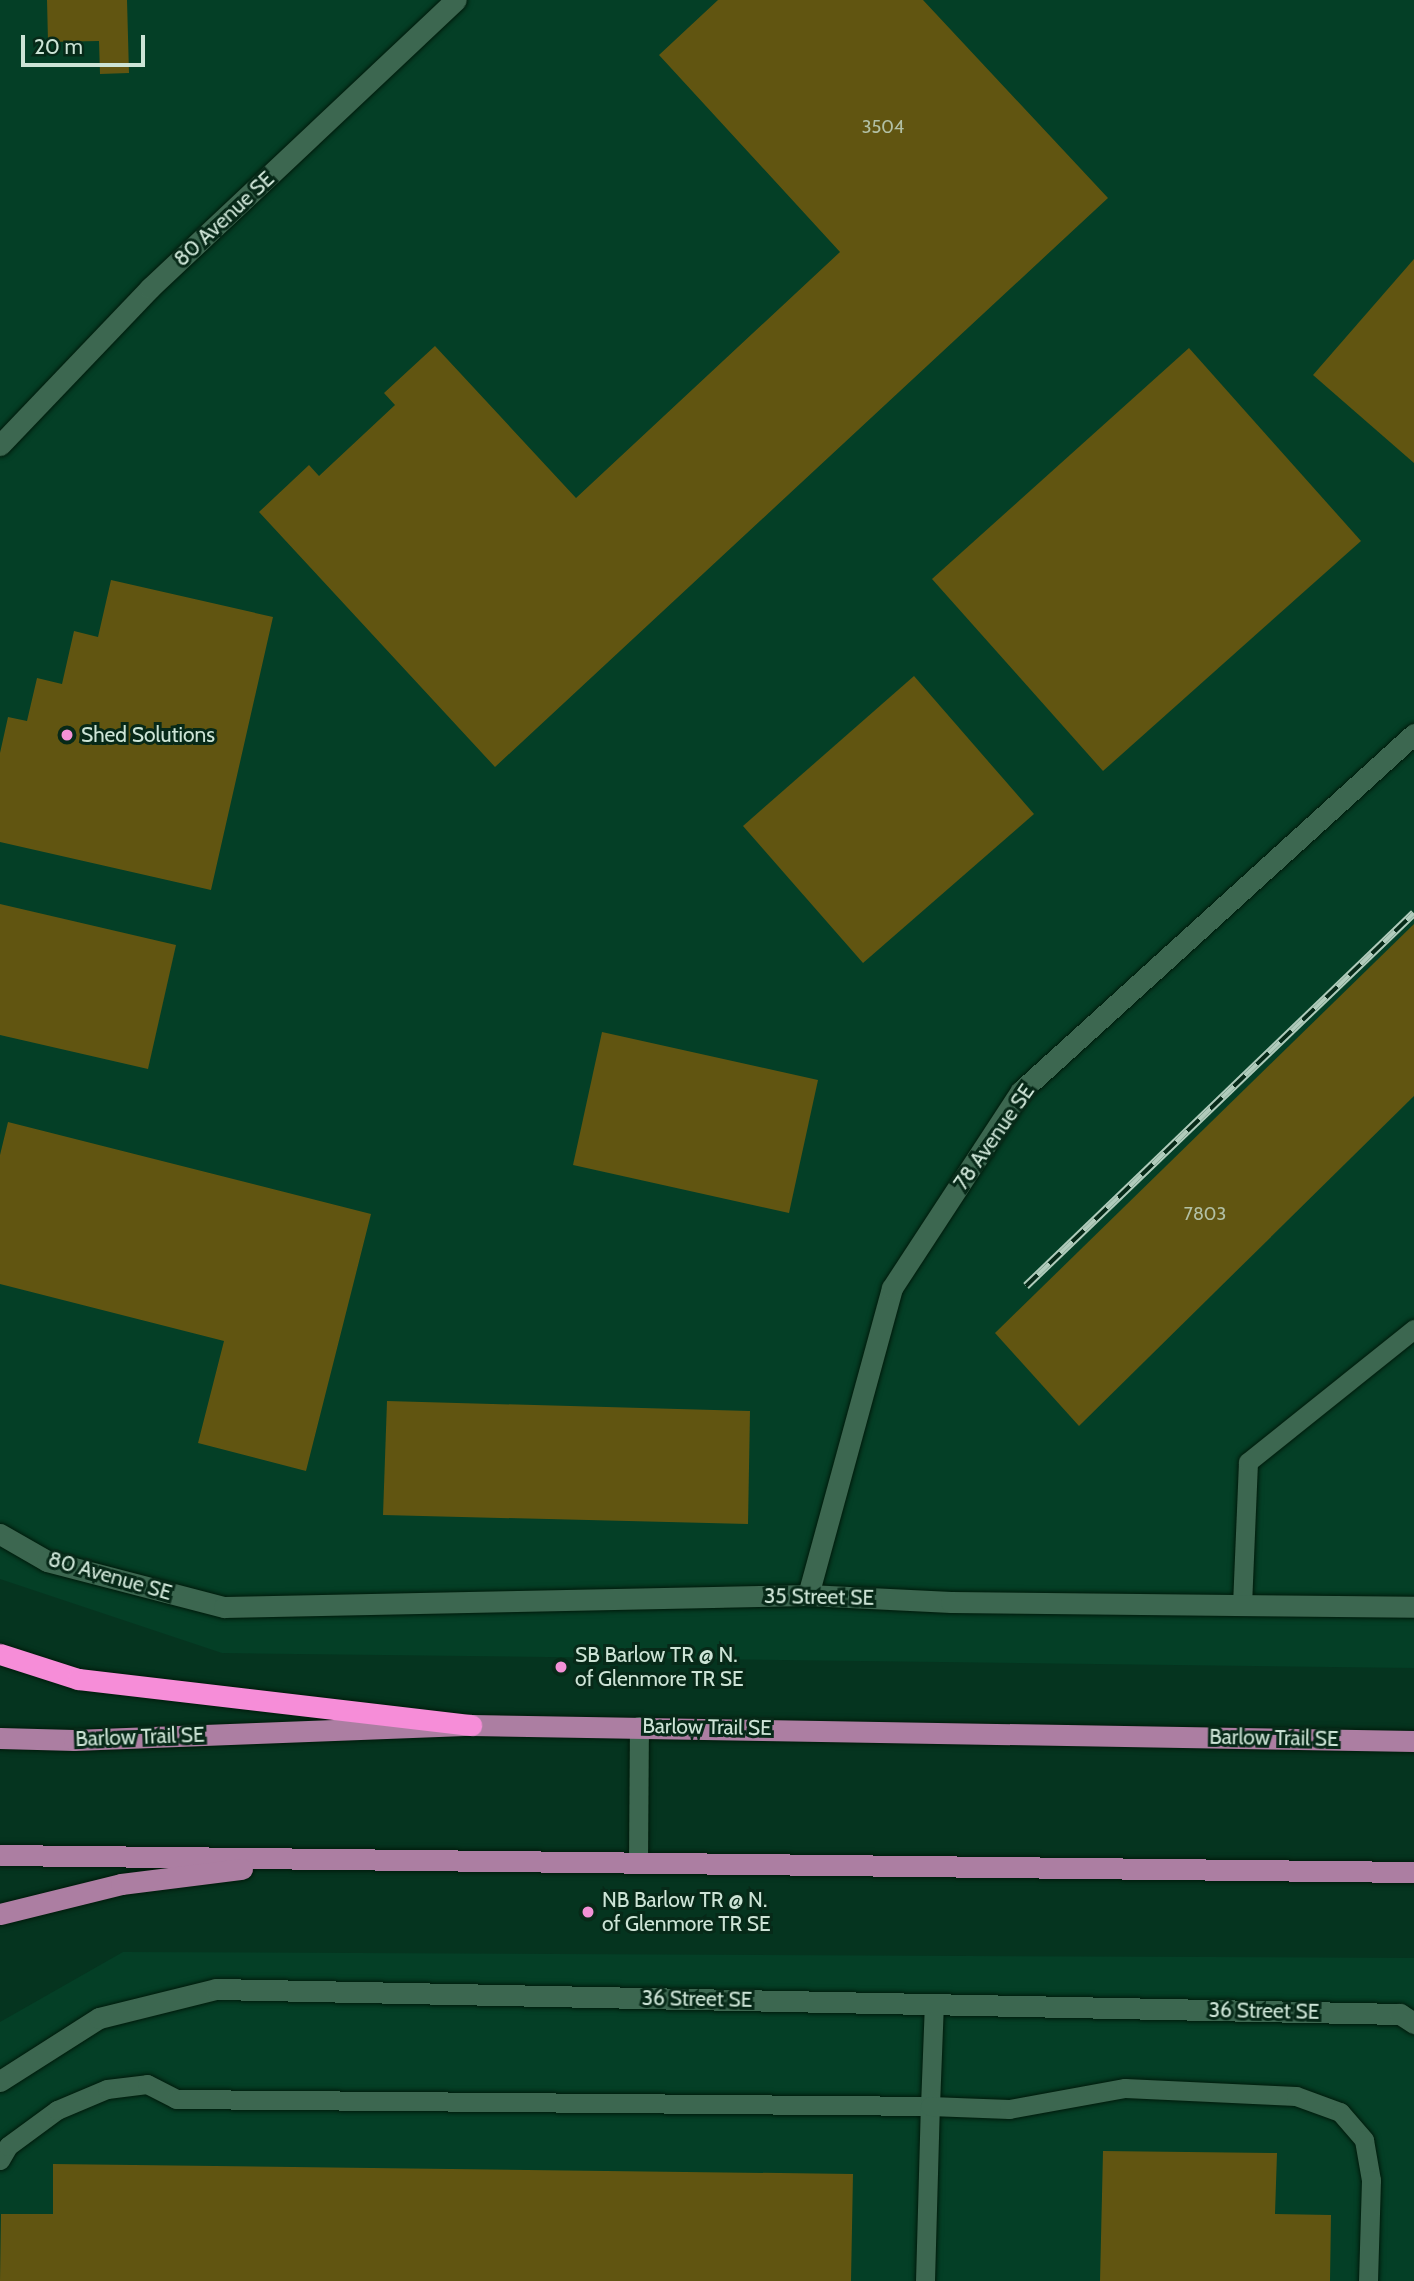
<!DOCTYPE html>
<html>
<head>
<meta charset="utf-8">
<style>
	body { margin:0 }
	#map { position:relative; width:1414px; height:2281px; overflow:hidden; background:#05341f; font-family:Cabin,sans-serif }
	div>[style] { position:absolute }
	.built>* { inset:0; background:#043f26 }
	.building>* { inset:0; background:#615511 }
	.roads { filter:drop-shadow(0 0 2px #001a0b) drop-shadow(0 0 2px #001a0b) }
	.lane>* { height:19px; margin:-9.5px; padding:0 9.5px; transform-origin:9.5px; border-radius:9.5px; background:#3c6750 }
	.street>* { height:21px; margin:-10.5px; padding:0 10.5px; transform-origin:10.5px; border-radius:10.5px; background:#3c6750 }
	.primary>* { height:21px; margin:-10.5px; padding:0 10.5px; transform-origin:10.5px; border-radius:10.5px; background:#ac7ea2 }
	.highway>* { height:21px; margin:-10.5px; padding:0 10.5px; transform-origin:10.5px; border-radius:10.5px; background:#f68dd8 }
	.rail>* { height:8px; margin-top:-4px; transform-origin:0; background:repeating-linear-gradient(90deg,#072918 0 16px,#b0cbbb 0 32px); box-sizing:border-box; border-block:2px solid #b0cbbb }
	.dots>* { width:19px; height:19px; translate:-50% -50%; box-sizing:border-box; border:4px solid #072918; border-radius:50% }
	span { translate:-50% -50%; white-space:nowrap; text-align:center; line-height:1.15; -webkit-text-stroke:6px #072918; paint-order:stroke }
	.number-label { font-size:18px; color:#b2c0a5 }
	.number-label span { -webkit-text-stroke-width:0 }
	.street-label { font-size:21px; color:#cde4d6 }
	.poi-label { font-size:21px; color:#cde4d6 }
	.left { translate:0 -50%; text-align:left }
	.scale { position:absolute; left:21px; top:35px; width:124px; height:32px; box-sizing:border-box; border:4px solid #cde4d6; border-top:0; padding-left:9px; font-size:21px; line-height:24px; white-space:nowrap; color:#cde4d6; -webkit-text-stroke:5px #072918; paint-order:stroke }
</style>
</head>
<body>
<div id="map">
	<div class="built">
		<div style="clip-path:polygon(0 0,1414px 0,1414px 1668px,222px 1653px,0 1579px)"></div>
		<div style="clip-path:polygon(123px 1952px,1414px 1958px,1414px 2281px,0 2281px,0 2022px)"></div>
	</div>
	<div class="building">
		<div style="clip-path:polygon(47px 0,127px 0,129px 73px,100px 74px,99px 41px,48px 42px)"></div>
		<div style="clip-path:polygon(718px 0,923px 0,1108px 198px,495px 767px,259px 512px,309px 465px,319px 476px,395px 405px,384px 393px,435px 346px,576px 498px,840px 252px,659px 55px)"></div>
		<div style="clip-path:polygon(1414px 259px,1414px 463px,1313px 375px)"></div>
		<div style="clip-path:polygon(1189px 348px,1361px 541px,1103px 771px,932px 579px)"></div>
		<div style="clip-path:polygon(111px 580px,273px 617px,211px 890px,0 842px,0 753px,8px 717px,27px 721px,37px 678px,62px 684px,74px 631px,98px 637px)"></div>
		<div style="clip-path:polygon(914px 676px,1034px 814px,863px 963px,743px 826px)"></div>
		<div style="clip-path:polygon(0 904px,176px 945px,148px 1069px,0 1035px)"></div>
		<div style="clip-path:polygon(1414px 924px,1414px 1096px,1079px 1426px,995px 1333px)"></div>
		<div style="clip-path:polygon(602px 1032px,818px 1080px,789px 1213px,573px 1165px)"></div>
		<div style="clip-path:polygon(8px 1122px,371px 1214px,306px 1471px,198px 1443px,224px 1341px,0 1284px,0 1155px)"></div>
		<div style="clip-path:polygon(387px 1401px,750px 1411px,748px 1524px,383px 1515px)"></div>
		<div style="clip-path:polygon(1103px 2151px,1277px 2153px,1275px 2214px,1331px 2215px,1330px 2281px,1100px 2281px)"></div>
		<div style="clip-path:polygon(53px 2164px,853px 2174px,851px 2281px,0 2281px,1px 2214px,53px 2214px)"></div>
	</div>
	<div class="roads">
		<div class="lane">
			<div style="left:1242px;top:1605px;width:143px;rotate:-87.6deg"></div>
			<div style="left:1248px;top:1462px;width:213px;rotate:-38.7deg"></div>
			<div style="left:638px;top:1863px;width:137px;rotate:-89.6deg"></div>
			<div style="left:0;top:2160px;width:16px;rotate:-60deg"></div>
			<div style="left:8px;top:2146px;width:61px;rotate:-36.3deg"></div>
			<div style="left:57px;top:2110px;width:54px;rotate:-22.8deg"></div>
			<div style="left:107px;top:2089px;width:40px;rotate:-7.1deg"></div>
			<div style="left:147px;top:2084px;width:33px;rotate:27deg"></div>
			<div style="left:176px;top:2099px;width:754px;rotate:0.53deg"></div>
			<div style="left:930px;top:2106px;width:102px;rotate:-87.8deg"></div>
			<div style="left:925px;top:2281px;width:175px;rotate:-88.4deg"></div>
			<div style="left:930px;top:2106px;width:79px;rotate:2.2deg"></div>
			<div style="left:1009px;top:2109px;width:118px;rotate:-10.3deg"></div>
			<div style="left:1125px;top:2088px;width:171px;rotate:2.7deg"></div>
			<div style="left:1296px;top:2096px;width:47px;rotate:20deg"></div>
			<div style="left:1340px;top:2112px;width:37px;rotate:49deg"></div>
			<div style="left:1364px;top:2140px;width:41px;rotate:80.1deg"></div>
			<div style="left:1371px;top:2180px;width:101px;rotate:91.7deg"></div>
		</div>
		<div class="street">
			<div style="left:0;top:445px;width:217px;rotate:-46.3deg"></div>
			<div style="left:150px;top:288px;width:420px;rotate:-43.3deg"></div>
			<div style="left:0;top:1534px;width:54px;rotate:29.9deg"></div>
			<div style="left:47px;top:1561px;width:183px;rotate:14.6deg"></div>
			<div style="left:224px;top:1607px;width:584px;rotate:-1.18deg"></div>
			<div style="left:808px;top:1595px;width:143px;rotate:2.8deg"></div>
			<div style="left:951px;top:1602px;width:463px;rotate:0.6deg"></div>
			<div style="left:808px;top:1595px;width:318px;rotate:-74.7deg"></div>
			<div style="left:892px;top:1288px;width:235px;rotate:-56.8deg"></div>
			<div style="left:1021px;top:1091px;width:531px;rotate:-42.25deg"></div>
			<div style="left:0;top:2081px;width:117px;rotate:-32.5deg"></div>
			<div style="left:99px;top:2018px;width:121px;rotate:-13.9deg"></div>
			<div style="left:216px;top:1989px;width:1184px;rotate:1.21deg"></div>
			<div style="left:1400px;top:2014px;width:17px;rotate:33deg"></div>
		</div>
		<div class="primary">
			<div style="left:0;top:1738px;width:74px;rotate:1.5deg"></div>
			<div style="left:74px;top:1740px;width:397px;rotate:-2.2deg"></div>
			<div style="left:471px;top:1725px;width:943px;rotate:0.97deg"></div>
			<div style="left:0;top:1855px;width:1414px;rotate:0.69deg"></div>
			<div style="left:0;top:1914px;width:125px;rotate:-13.9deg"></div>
			<div style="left:121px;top:1884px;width:122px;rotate:-7.1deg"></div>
		</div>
		<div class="highway">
			<div style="left:0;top:1654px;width:82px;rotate:17.8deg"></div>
			<div style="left:78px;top:1679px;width:396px;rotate:6.7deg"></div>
		</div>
	</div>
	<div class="rail">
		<div style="left:1026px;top:1286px;width:538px;rotate:-43.87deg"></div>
	</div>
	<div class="dots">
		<div style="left:67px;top:735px;background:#f391d6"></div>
		<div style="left:561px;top:1667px;background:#f391d6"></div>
		<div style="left:588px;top:1912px;background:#f391d6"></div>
	</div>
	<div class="number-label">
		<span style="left:883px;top:127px">3504</span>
		<span style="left:1205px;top:1214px">7803</span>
	</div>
	<div class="street-label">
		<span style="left:224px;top:219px;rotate:-43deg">80 Avenue SE</span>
		<span style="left:994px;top:1137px;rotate:-55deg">78 Avenue SE</span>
		<span style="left:110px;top:1576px;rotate:16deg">80 Avenue SE</span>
		<span style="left:819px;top:1597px;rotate:1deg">35 Street SE</span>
		<span style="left:707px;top:1727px;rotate:1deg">Barlow Trail SE</span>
		<span style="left:140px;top:1737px;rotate:-2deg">Barlow Trail SE</span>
		<span style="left:1274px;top:1738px;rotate:1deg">Barlow Trail SE</span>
		<span style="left:697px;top:1999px;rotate:1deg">36 Street SE</span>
		<span style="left:1264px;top:2011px;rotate:1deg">36 Street SE</span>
	</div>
	<div class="poi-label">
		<span class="left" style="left:81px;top:735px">Shed Solutions</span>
		<span class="left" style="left:575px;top:1667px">SB Barlow TR @ N.<br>of Glenmore TR SE</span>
		<span class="left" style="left:602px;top:1912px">NB Barlow TR @ N.<br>of Glenmore TR SE</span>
	</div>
	<div class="scale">20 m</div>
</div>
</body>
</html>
